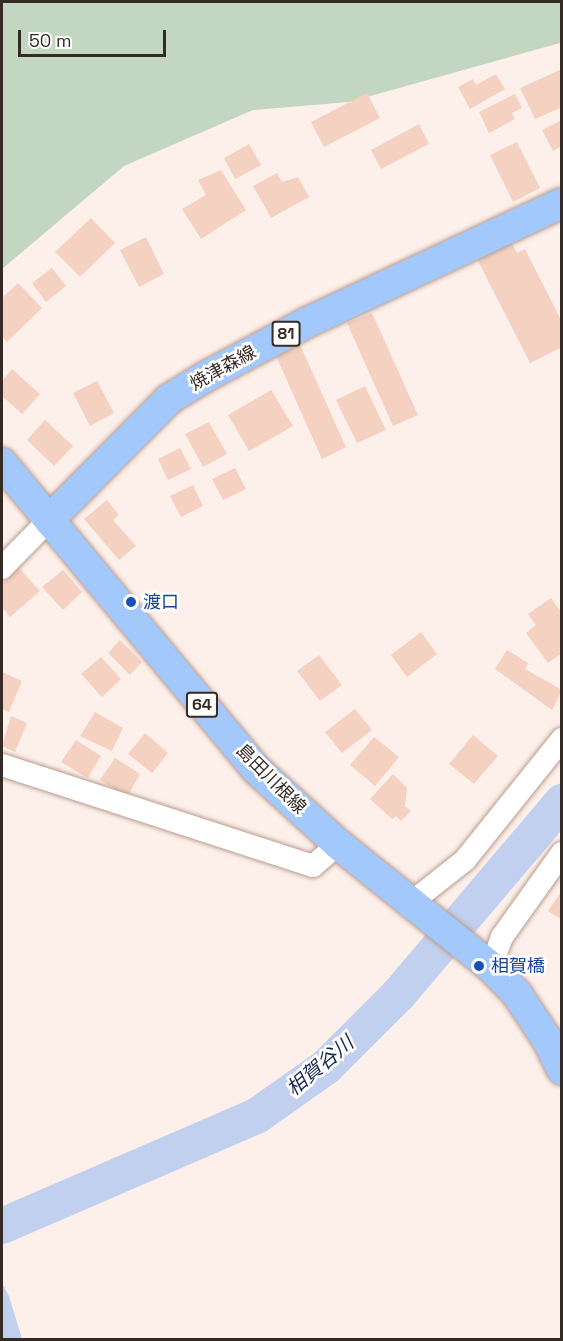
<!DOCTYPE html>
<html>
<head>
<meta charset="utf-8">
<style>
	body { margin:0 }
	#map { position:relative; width:563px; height:1341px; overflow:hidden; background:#fdf0ea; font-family:"Space Grotesk","Noto Sans JP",sans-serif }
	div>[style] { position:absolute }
	.green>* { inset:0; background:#c3d6c2 }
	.water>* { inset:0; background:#c1d0ef }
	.river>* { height:36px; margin:-18px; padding:0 18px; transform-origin:18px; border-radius:18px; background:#c1d0ef }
	.building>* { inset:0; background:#f4d1c0 }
	.roads { filter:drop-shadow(0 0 2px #b99c8e) drop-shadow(0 0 2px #b99c8e) }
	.minor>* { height:22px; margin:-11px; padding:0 11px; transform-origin:11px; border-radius:11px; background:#fff }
	.major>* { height:30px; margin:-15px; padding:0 15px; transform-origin:15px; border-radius:15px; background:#a3c8fb }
	.dots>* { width:16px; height:16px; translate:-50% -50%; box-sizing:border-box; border:3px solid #fff; border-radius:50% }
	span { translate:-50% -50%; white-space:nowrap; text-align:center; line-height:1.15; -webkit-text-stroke:5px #fff; paint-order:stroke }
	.shield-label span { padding:2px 4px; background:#fff; border:2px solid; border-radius:4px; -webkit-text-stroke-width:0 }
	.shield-label { font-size:16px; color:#352a24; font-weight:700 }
	.street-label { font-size:18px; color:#352a24 }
	.transit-label { font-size:18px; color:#164399 }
	.left { translate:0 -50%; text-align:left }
	.water-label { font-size:20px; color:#192a52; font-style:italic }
	.frame { position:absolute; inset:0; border:3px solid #352a24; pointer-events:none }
	.scale { position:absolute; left:18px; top:30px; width:148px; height:27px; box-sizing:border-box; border:3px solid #352a24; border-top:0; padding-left:8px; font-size:18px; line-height:21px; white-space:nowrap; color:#352a24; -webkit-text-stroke:4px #fff; paint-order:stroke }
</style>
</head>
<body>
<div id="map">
	<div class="green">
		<div style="clip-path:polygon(2px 2px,561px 2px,562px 39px,560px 43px,349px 102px,253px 110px,124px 166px,2px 269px)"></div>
	</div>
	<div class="water">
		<div style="clip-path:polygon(2px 1283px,9px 1296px,22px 1339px,2px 1339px)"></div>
	</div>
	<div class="river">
		<div style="left:2px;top:1226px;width:279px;rotate:-23.4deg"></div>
		<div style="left:258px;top:1115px;width:83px;rotate:-35.2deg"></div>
		<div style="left:326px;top:1067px;width:103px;rotate:-45deg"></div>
		<div style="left:399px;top:994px;width:252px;rotate:-49.7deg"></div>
	</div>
	<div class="building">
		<div style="clip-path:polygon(562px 69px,562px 107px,535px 119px,520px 88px)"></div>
		<div style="clip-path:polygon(496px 74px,505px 89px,470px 109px,458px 87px,473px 79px,476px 85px)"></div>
		<div style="clip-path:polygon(367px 93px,380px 118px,324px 147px,311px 122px)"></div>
		<div style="clip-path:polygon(515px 94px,522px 108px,512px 113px,515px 119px,489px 133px,479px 112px)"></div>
		<div style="clip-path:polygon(562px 120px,562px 146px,553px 151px,542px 130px)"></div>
		<div style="clip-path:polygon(419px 124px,429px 144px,381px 169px,371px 150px)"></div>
		<div style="clip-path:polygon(517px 142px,540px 188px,513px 202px,490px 155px)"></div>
		<div style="clip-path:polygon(249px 144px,261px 165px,235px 179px,224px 158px)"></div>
		<div style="clip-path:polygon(221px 170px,246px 210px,201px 239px,182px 209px,206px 195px,198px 180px)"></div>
		<div style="clip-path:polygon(277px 173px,282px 182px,298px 177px,309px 197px,271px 218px,253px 186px)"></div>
		<div style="clip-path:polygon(91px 218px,115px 243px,80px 277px,55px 252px)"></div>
		<div style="clip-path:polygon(146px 237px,164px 274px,139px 287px,120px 250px)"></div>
		<div style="clip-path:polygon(510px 240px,517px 253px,525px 249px,562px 322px,562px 347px,530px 363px,476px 257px)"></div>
		<div style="clip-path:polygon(52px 268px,66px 286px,46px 302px,32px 283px)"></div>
		<div style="clip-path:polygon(18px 283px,42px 308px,7px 342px,2px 336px,2px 298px)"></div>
		<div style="clip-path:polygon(372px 313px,418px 415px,393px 426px,347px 323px)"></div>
		<div style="clip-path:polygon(300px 345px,346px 447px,322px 459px,276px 356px)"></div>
		<div style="clip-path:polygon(12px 369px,40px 394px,22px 414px,2px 396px,2px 381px)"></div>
		<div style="clip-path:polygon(97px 381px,114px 413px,90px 426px,73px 393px)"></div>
		<div style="clip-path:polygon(365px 386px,386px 430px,357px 443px,336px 400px)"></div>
		<div style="clip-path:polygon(271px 390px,293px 426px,249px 451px,228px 415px)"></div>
		<div style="clip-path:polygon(45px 420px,73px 446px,54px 466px,27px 440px)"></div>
		<div style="clip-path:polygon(209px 422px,227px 454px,203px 467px,185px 434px)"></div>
		<div style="clip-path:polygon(180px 448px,191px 469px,168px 480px,158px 459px)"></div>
		<div style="clip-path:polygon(235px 468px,246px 489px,223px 500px,212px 479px)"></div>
		<div style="clip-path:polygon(193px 485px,203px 506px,181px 517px,170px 496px)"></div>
		<div style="clip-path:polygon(107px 500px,119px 515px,113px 520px,136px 546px,119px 560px,84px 519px)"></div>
		<div style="clip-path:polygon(19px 568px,40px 591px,10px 617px,2px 607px,2px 584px)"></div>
		<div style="clip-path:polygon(63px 570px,82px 592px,63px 610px,42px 587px)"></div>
		<div style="clip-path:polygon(551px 598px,562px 613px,562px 653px,548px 663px,526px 633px,536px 625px,528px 614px)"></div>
		<div style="clip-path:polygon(421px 632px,437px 654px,407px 677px,391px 655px)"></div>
		<div style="clip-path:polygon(120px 640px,142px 662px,130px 675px,108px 653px)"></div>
		<div style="clip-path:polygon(507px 650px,528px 663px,525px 669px,562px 690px,552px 710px,495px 669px)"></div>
		<div style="clip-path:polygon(319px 655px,342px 685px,320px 701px,297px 671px)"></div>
		<div style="clip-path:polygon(101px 657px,121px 679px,102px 697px,81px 674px)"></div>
		<div style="clip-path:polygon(2px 672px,22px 681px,9px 712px,2px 709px)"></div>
		<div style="clip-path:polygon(355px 709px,372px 730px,342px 753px,325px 732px)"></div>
		<div style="clip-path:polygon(95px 712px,123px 728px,112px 751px,80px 736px)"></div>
		<div style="clip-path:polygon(11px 716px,27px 723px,15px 752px,2px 746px)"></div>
		<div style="clip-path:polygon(145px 733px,168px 753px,152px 773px,128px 754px)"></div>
		<div style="clip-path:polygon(473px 735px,498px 756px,474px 784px,449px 764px)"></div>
		<div style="clip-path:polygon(374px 737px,399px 757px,375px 786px,350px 765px)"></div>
		<div style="clip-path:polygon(76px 740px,101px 756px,88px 778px,61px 762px)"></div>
		<div style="clip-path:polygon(115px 758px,140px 774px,127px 797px,100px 780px)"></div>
		<div style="clip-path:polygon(393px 774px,407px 788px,405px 806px,411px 811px,401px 821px,396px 816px,392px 819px,370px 799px)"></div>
		<div style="clip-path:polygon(562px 891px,562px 920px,548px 911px)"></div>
	</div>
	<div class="roads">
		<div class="minor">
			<div style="left:2px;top:568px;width:67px;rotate:-45.6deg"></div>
			<div style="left:2px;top:765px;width:327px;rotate:18deg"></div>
			<div style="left:313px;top:866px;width:33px;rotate:-41deg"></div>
			<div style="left:412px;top:902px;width:68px;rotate:-38.4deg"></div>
			<div style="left:465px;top:860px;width:155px;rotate:-51.3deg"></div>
			<div style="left:491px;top:967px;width:32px;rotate:-70deg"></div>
			<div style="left:502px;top:937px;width:103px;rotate:-54.5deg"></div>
		</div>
		<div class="major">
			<div style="left:2px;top:463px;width:399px;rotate:50.3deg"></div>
			<div style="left:257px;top:770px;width:110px;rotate:42.4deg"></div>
			<div style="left:338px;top:844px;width:196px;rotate:38.8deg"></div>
			<div style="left:491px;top:967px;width:37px;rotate:46deg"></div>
			<div style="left:517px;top:994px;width:56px;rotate:56.6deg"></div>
			<div style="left:548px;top:1041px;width:32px;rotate:64deg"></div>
			<div style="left:49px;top:520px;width:170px;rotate:-45.2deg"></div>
			<div style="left:169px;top:399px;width:42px;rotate:-31.4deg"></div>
			<div style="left:205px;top:377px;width:117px;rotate:-28.1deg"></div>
			<div style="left:308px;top:322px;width:280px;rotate:-25.1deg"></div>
		</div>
	</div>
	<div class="dots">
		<div style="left:131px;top:602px;background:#1a4fb4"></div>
		<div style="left:479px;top:966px;background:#1a4fb4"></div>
	</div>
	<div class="shield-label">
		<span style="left:286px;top:334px">81</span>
		<span style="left:202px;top:705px">64</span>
	</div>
	<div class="street-label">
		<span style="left:223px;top:368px;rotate:-29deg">焼津森線</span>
		<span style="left:271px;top:779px;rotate:45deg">島田川根線</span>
	</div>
	<div class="transit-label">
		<span class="left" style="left:143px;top:602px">渡口</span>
		<span class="left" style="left:491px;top:966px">相賀橋</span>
	</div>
	<div class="water-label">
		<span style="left:320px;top:1066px;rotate:-40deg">相賀谷川</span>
	</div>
	<div class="frame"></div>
	<div class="scale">50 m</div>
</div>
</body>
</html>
